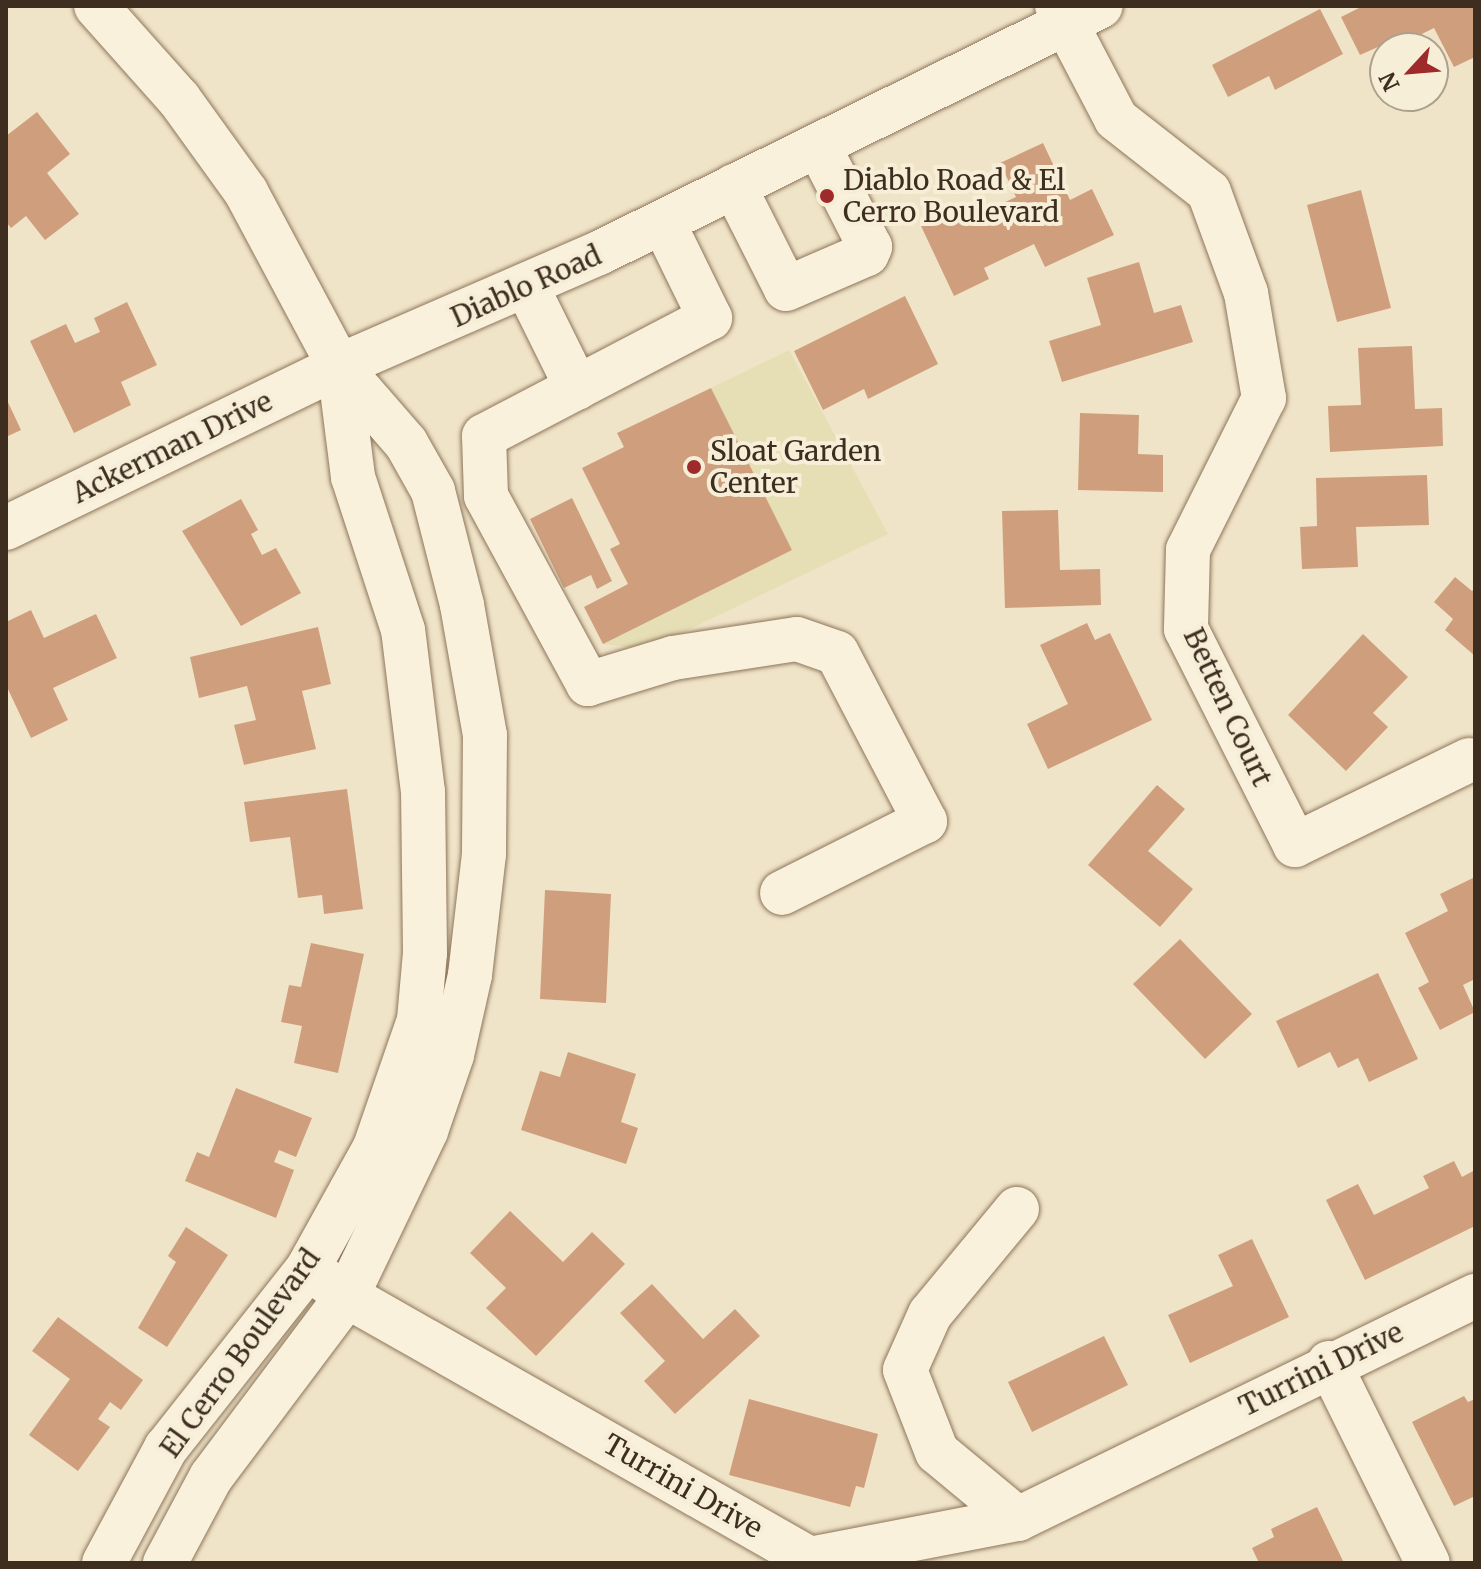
<!DOCTYPE html>
<html>
<head>
<meta charset="utf-8">
<style>
	body { margin:0 }
	#map { position:relative; width:1481px; height:1569px; overflow:hidden; background:#f0e4c8; font-family:Merriweather,serif }
	div>[style] { position:absolute }
	.farmland>* { inset:0; background:#e6deb5 }
	.building>* { inset:0; background:#cf9f7d }
	.roads { filter:drop-shadow(0 0 2px #8d765c) drop-shadow(0 0 2px #8d765c) }
	.minor>* { height:44px; margin:-22px; padding:0 22px; transform-origin:22px; border-radius:22px; background:#faf1dc }
	.dots>* { width:22px; height:22px; translate:-50% -50%; box-sizing:border-box; border:4px solid #f7eed8; border-radius:50% }
	span { translate:-50% -50%; white-space:nowrap; text-align:center; line-height:1.15; -webkit-text-stroke:8px #f7eed8; paint-order:stroke }
	.poi-label { font-size:28px; color:#3d2e20 }
	.left { translate:0 -50%; text-align:left }
	.street-label { font-size:28px; color:#3d2e20 }
	.frame { position:absolute; inset:0; border:8px solid #3d2e20; pointer-events:none }
	.north { position:absolute; left:1369px; top:32px; width:80px; height:80px; box-sizing:border-box; background:#f7eed8; border:2px solid #ada18e; border-radius:50%; rotate:244deg; font-size:22px; font-weight:700; line-height:32px; text-align:center; color:#3d2e20 }
	.north::after { content:''; display:block; margin:auto; width:28px; height:36px; background:#9e2a2b; clip-path:polygon(50% 0,100% 100%,50% 72%,0 100%) }
</style>
</head>
<body>
<div id="map">
	<div class="farmland">
		<div style="clip-path:polygon(789px 350px,888px 534px,648px 649px,603px 644px,792px 550px,711px 388px)"></div>
	</div>
	<div class="building">
		<div style="clip-path:polygon(1363px 6px,1475px 6px,1475px 57px,1454px 67px,1434px 28px,1381px 54px,1378px 47px,1360px 55px,1341px 17px)"></div>
		<div style="clip-path:polygon(1320px 9px,1343px 54px,1275px 90px,1269px 76px,1228px 97px,1212px 65px)"></div>
		<div style="clip-path:polygon(37px 112px,70px 154px,47px 173px,79px 214px,45px 240px,26px 216px,11px 228px,6px 222px,6px 136px)"></div>
		<div style="clip-path:polygon(1043px 143px,1070px 200px,1092px 189px,1114px 235px,1045px 267px,1034px 244px,984px 268px,989px 279px,954px 296px,921px 226px,954px 211px,960px 223px,1016px 197px,1000px 163px)"></div>
		<div style="clip-path:polygon(1361px 190px,1391px 308px,1337px 322px,1307px 205px)"></div>
		<div style="clip-path:polygon(1139px 262px,1154px 313px,1181px 305px,1193px 342px,1062px 382px,1049px 341px,1101px 325px,1087px 278px)"></div>
		<div style="clip-path:polygon(905px 296px,938px 364px,868px 399px,864px 389px,823px 410px,794px 351px)"></div>
		<div style="clip-path:polygon(127px 302px,157px 365px,121px 382px,131px 405px,74px 433px,30px 341px,66px 324px,75px 343px,100px 332px,94px 318px)"></div>
		<div style="clip-path:polygon(1412px 346px,1415px 409px,1442px 408px,1443px 446px,1330px 452px,1328px 406px,1361px 405px,1358px 348px)"></div>
		<div style="clip-path:polygon(711px 388px,792px 550px,603px 644px,584px 607px,628px 584px,610px 549px,620px 544px,582px 468px,624px 447px,617px 433px)"></div>
		<div style="clip-path:polygon(6px 398px,21px 430px,6px 437px)"></div>
		<div style="clip-path:polygon(1080px 413px,1139px 415px,1138px 454px,1163px 455px,1163px 492px,1078px 490px)"></div>
		<div style="clip-path:polygon(1427px 475px,1429px 525px,1356px 527px,1358px 567px,1302px 569px,1300px 527px,1317px 526px,1316px 478px)"></div>
		<div style="clip-path:polygon(572px 498px,612px 581px,597px 589px,591px 575px,564px 588px,530px 519px)"></div>
		<div style="clip-path:polygon(241px 499px,258px 530px,251px 534px,262px 555px,276px 548px,301px 593px,241px 626px,182px 531px)"></div>
		<div style="clip-path:polygon(1058px 510px,1060px 570px,1100px 569px,1101px 605px,1005px 608px,1002px 511px)"></div>
		<div style="clip-path:polygon(1455px 577px,1472px 591px,1475px 588px,1475px 656px,1445px 630px,1453px 619px,1434px 602px)"></div>
		<div style="clip-path:polygon(31px 610px,44px 638px,96px 614px,117px 658px,53px 688px,68px 720px,31px 738px,6px 685px,6px 622px)"></div>
		<div style="clip-path:polygon(1087px 623px,1095px 640px,1110px 633px,1152px 720px,1048px 769px,1027px 724px,1068px 704px,1040px 645px)"></div>
		<div style="clip-path:polygon(318px 627px,331px 684px,302px 691px,316px 749px,244px 765px,234px 725px,256px 720px,247px 686px,199px 698px,190px 657px)"></div>
		<div style="clip-path:polygon(1363px 634px,1408px 677px,1373px 713px,1388px 727px,1346px 771px,1288px 715px)"></div>
		<div style="clip-path:polygon(1157px 785px,1185px 809px,1148px 851px,1193px 889px,1160px 927px,1088px 865px)"></div>
		<div style="clip-path:polygon(347px 789px,363px 909px,324px 914px,322px 895px,298px 898px,290px 837px,250px 842px,244px 802px)"></div>
		<div style="clip-path:polygon(1475px 877px,1475px 979px,1463px 985px,1475px 1012px,1440px 1030px,1418px 988px,1429px 982px,1405px 933px,1448px 911px,1440px 894px)"></div>
		<div style="clip-path:polygon(545px 890px,611px 894px,606px 1003px,540px 999px)"></div>
		<div style="clip-path:polygon(1180px 939px,1252px 1014px,1205px 1059px,1133px 984px)"></div>
		<div style="clip-path:polygon(311px 943px,364px 954px,338px 1073px,294px 1063px,302px 1026px,281px 1022px,289px 985px,301px 987px)"></div>
		<div style="clip-path:polygon(1378px 973px,1418px 1059px,1369px 1082px,1358px 1058px,1338px 1068px,1330px 1052px,1298px 1068px,1276px 1021px)"></div>
		<div style="clip-path:polygon(568px 1052px,636px 1074px,621px 1122px,638px 1128px,626px 1164px,521px 1130px,540px 1071px,560px 1077px)"></div>
		<div style="clip-path:polygon(236px 1088px,312px 1118px,296px 1157px,279px 1150px,274px 1162px,294px 1170px,276px 1218px,185px 1181px,197px 1152px,209px 1157px)"></div>
		<div style="clip-path:polygon(1454px 1161px,1462px 1177px,1475px 1170px,1475px 1226px,1365px 1280px,1326px 1200px,1358px 1184px,1374px 1215px,1429px 1188px,1423px 1176px)"></div>
		<div style="clip-path:polygon(510px 1211px,563px 1262px,592px 1232px,625px 1264px,536px 1356px,486px 1308px,506px 1288px,470px 1253px)"></div>
		<div style="clip-path:polygon(186px 1227px,228px 1255px,167px 1347px,138px 1328px,176px 1262px,168px 1256px)"></div>
		<div style="clip-path:polygon(1252px 1239px,1289px 1317px,1190px 1363px,1168px 1315px,1233px 1286px,1218px 1255px)"></div>
		<div style="clip-path:polygon(652px 1284px,703px 1339px,735px 1309px,760px 1336px,675px 1414px,644px 1381px,665px 1361px,620px 1313px)"></div>
		<div style="clip-path:polygon(58px 1317px,143px 1380px,121px 1410px,110px 1402px,98px 1419px,110px 1427px,78px 1471px,29px 1435px,70px 1379px,32px 1351px)"></div>
		<div style="clip-path:polygon(1104px 1336px,1128px 1385px,1032px 1432px,1008px 1382px)"></div>
		<div style="clip-path:polygon(1464px 1396px,1468px 1402px,1475px 1399px,1475px 1496px,1454px 1506px,1412px 1422px)"></div>
		<div style="clip-path:polygon(749px 1399px,878px 1434px,864px 1488px,856px 1486px,850px 1507px,729px 1475px)"></div>
		<div style="clip-path:polygon(1317px 1507px,1344px 1563px,1259px 1563px,1252px 1548px,1274px 1537px,1271px 1529px)"></div>
	</div>
	<div class="roads">
		<div class="minor">
			<div style="left:96px;top:6px;width:125px;rotate:48.3deg"></div>
			<div style="left:179px;top:99px;width:115px;rotate:54.2deg"></div>
			<div style="left:246px;top:192px;width:197px;rotate:61.9deg"></div>
			<div style="left:339px;top:366px;width:102px;rotate:49deg"></div>
			<div style="left:406px;top:443px;width:55px;rotate:60.6deg"></div>
			<div style="left:433px;top:491px;width:118px;rotate:75.7deg"></div>
			<div style="left:462px;top:605px;width:132px;rotate:80deg"></div>
			<div style="left:485px;top:735px;width:119px;rotate:90.5deg"></div>
			<div style="left:484px;top:854px;width:122px;rotate:96.6deg"></div>
			<div style="left:470px;top:975px;width:82px;rotate:102.7deg"></div>
			<div style="left:452px;top:1055px;width:80px;rotate:108.9deg"></div>
			<div style="left:426px;top:1131px;width:183px;rotate:115.6deg"></div>
			<div style="left:347px;top:1296px;width:226px;rotate:126.9deg"></div>
			<div style="left:211px;top:1477px;width:98px;rotate:118.1deg"></div>
			<div style="left:1057px;top:6px;width:127px;rotate:62.4deg"></div>
			<div style="left:1116px;top:119px;width:118px;rotate:38.1deg"></div>
			<div style="left:1209px;top:192px;width:108px;rotate:69.9deg"></div>
			<div style="left:1246px;top:293px;width:107px;rotate:80.3deg"></div>
			<div style="left:1264px;top:398px;width:170px;rotate:116.6deg"></div>
			<div style="left:1188px;top:550px;width:79px;rotate:91.5deg"></div>
			<div style="left:1186px;top:629px;width:242px;rotate:63.2deg"></div>
			<div style="left:1295px;top:845px;width:194px;rotate:-26deg"></div>
			<div style="left:734px;top:186px;width:115px;rotate:63.2deg"></div>
			<div style="left:786px;top:289px;width:88px;rotate:-23.4deg"></div>
			<div style="left:867px;top:254px;width:8px;rotate:-67deg"></div>
			<div style="left:870px;top:247px;width:114px;rotate:-117deg"></div>
			<div style="left:663px;top:222px;width:107px;rotate:63.9deg"></div>
			<div style="left:710px;top:318px;width:255px;rotate:152.4deg"></div>
			<div style="left:484px;top:436px;width:60px;rotate:88.1deg"></div>
			<div style="left:486px;top:496px;width:214px;rotate:61.5deg"></div>
			<div style="left:588px;top:684px;width:89px;rotate:-17deg"></div>
			<div style="left:673px;top:658px;width:125px;rotate:-8.7deg"></div>
			<div style="left:797px;top:639px;width:42px;rotate:19.3deg"></div>
			<div style="left:837px;top:653px;width:190px;rotate:62.4deg"></div>
			<div style="left:925px;top:821px;width:160px;rotate:153.3deg"></div>
			<div style="left:526px;top:285px;width:115px;rotate:63.7deg"></div>
			<div style="left:6px;top:528px;width:370px;rotate:-25.9deg"></div>
			<div style="left:339px;top:366px;width:283px;rotate:-23.5deg"></div>
			<div style="left:599px;top:253px;width:559px;rotate:-26.2deg"></div>
			<div style="left:1017px;top:1209px;width:136px;rotate:129.6deg"></div>
			<div style="left:930px;top:1314px;width:61px;rotate:114.1deg"></div>
			<div style="left:905px;top:1370px;width:88px;rotate:68.7deg"></div>
			<div style="left:937px;top:1452px;width:105px;rotate:39.6deg"></div>
			<div style="left:308px;top:1268px;width:48px;rotate:35.7deg"></div>
			<div style="left:347px;top:1296px;width:532px;rotate:29.6deg"></div>
			<div style="left:810px;top:1559px;width:212px;rotate:-10.9deg"></div>
			<div style="left:1018px;top:1519px;width:509px;rotate:-26.01deg"></div>
			<div style="left:1329px;top:1363px;width:223px;rotate:63.7deg"></div>
			<div style="left:104px;top:1563px;width:131px;rotate:-61.7deg"></div>
			<div style="left:166px;top:1448px;width:229px;rotate:-51.7deg"></div>
			<div style="left:308px;top:1268px;width:138px;rotate:-61deg"></div>
			<div style="left:375px;top:1147px;width:134px;rotate:-70.9deg"></div>
			<div style="left:419px;top:1020px;width:67px;rotate:-84.9deg"></div>
			<div style="left:425px;top:953px;width:161px;rotate:-90.7deg"></div>
			<div style="left:423px;top:792px;width:163px;rotate:-97deg"></div>
			<div style="left:403px;top:630px;width:161px;rotate:-108.1deg"></div>
			<div style="left:353px;top:477px;width:112px;rotate:-97.2deg"></div>
		</div>
	</div>
	<div class="dots">
		<div style="left:827px;top:196px;background:#9e2a2b"></div>
		<div style="left:694px;top:467px;background:#9e2a2b"></div>
	</div>
	<div class="poi-label">
		<span class="left" style="left:843px;top:196px">Diablo Road &amp; El<br>Cerro Boulevard</span>
		<span class="left" style="left:710px;top:467px">Sloat Garden<br>Center</span>
	</div>
	<div class="street-label">
		<span style="left:526px;top:286px;rotate:-24deg">Diablo Road</span>
		<span style="left:172px;top:447px;rotate:-26deg">Ackerman Drive</span>
		<span style="left:1228px;top:707px;rotate:65deg">Betten Court</span>
		<span style="left:240px;top:1353px;rotate:-54deg">El Cerro Boulevard</span>
		<span style="left:1321px;top:1369px;rotate:-26deg">Turrini Drive</span>
		<span style="left:683px;top:1486px;rotate:30deg">Turrini Drive</span>
	</div>
	<div class="frame"></div>
	<div class="north">N</div>
</div>
</body>
</html>
